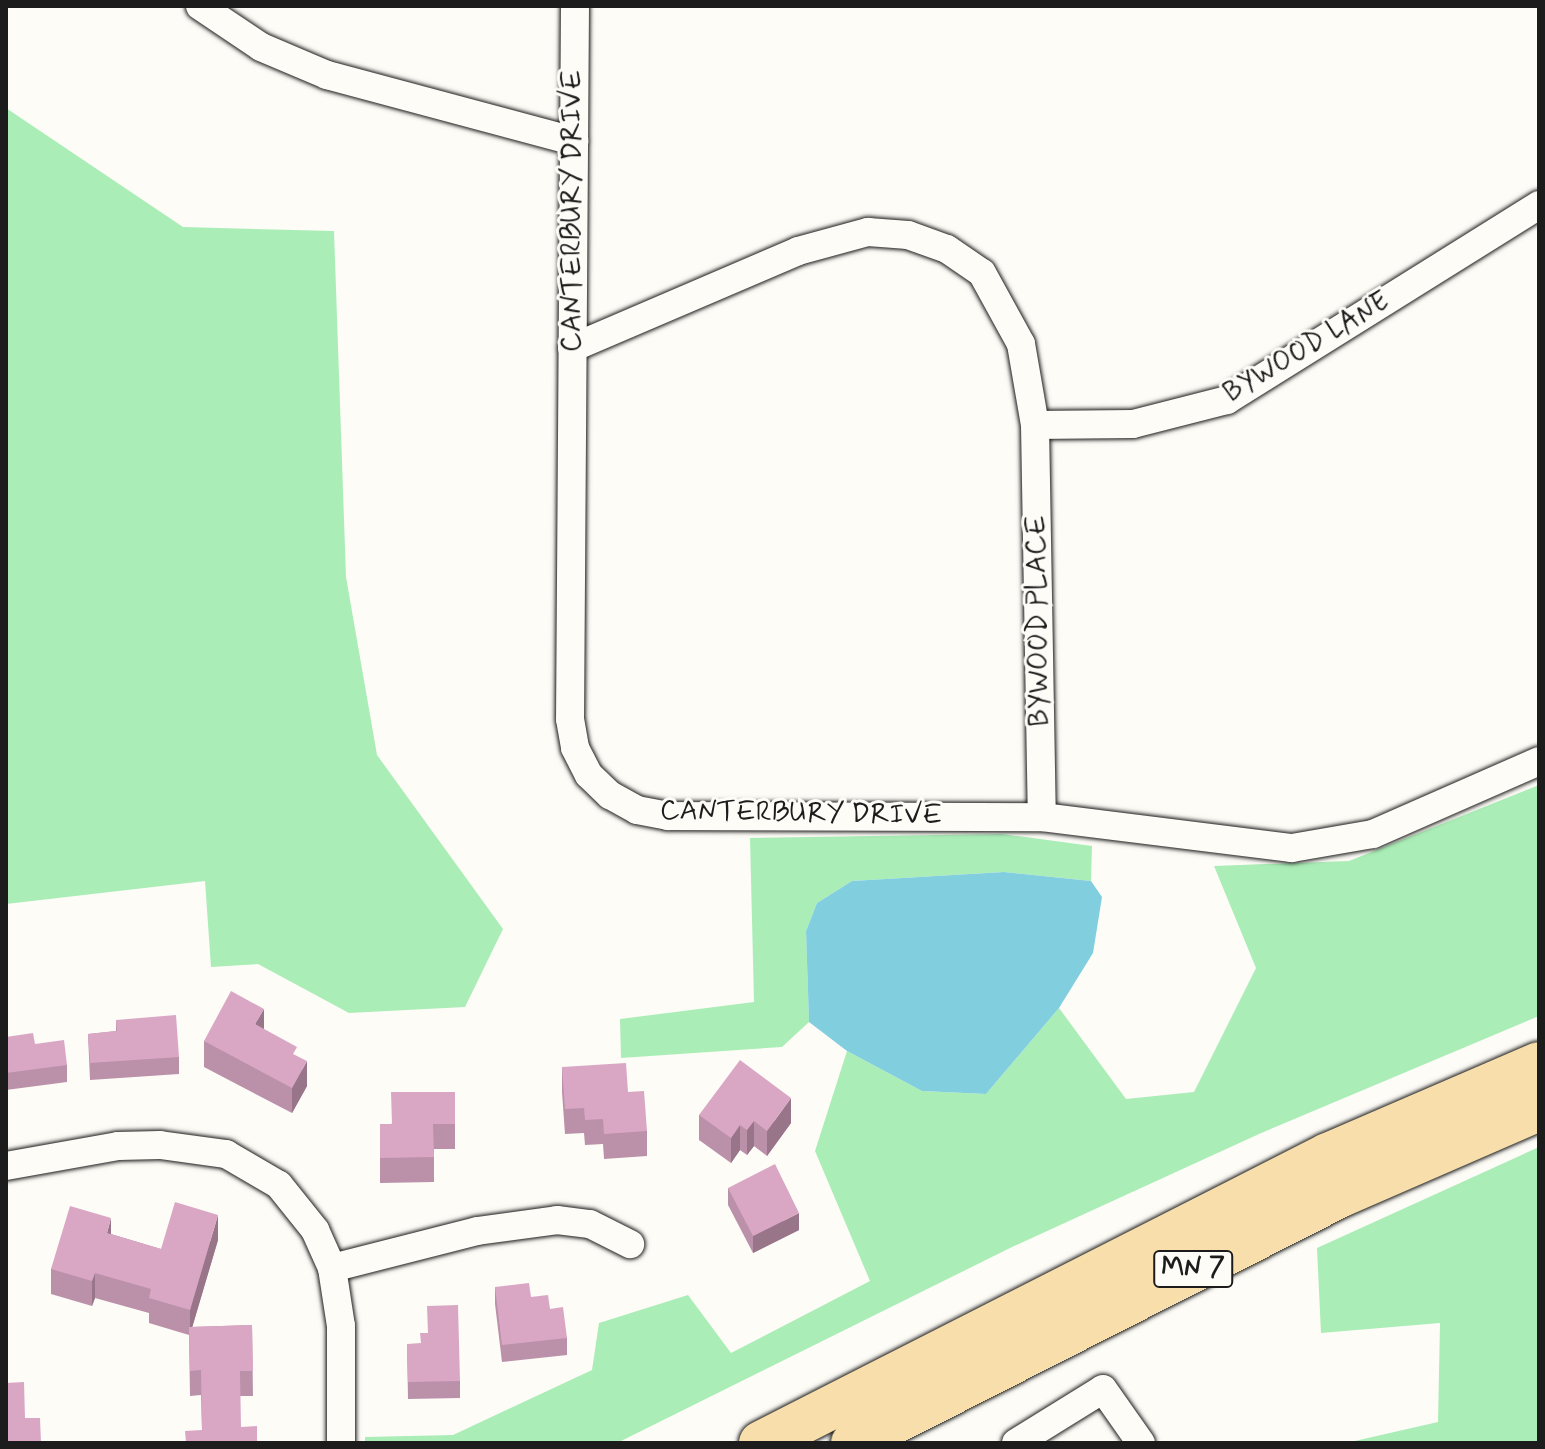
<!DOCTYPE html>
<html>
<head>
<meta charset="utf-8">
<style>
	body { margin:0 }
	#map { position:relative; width:1545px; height:1449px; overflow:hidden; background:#fdfcf7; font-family:Mynerve,sans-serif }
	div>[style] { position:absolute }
	.green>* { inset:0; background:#abedb7 }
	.water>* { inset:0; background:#81cedf }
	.roads { filter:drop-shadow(0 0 2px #1c1c1c) drop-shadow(0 0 2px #1c1c1c) }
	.street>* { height:28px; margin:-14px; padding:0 14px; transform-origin:14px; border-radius:14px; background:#fdfcf7 }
	.primary>* { height:44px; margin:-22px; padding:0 22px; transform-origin:22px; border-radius:22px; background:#f8deab }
	.wall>* { inset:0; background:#bb90a9 }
	.shaded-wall>* { inset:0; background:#987589 }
	.building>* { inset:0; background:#d9a7c4 }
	span { translate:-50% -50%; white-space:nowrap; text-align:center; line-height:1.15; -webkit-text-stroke:6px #fdfcf7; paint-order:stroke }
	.shield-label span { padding:2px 6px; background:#fdfcf7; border:2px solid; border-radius:6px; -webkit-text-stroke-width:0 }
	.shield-label { font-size:26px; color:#1c1c1c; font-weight:700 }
	.street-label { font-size:28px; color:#1c1c1c }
	.frame { position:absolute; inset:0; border:8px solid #1c1c1c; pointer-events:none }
</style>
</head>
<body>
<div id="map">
	<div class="green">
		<div style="clip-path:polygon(6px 108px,183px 227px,334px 231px,346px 577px,377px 755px,503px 929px,465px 1007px,349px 1013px,258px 964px,211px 967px,205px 881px,6px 904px)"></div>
		<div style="clip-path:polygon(1539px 785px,1539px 1016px,1259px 1134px,1012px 1247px,617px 1443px,365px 1443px,365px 1437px,453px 1435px,592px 1370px,599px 1323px,688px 1295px,731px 1353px,870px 1281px,815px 1151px,847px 1051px,922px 1091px,986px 1094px,1059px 1008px,1126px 1099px,1194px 1092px,1256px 968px,1214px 866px,1349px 861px)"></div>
		<div style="clip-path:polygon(1002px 834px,1092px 846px,1091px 881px,1004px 872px,852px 881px,817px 903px,806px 931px,809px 1022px,782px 1047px,621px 1058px,620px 1019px,754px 1002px,750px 838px)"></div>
		<div style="clip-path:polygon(1539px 1147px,1539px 1443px,1346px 1443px,1438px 1422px,1440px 1323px,1321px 1333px,1317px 1248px)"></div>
	</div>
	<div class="water">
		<div style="clip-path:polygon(1004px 872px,1091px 881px,1102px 897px,1093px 953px,1059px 1008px,986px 1094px,922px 1091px,847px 1051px,809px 1022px,806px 931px,817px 903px,852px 881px)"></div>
	</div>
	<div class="roads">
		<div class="street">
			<div style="left:200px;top:6px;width:73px;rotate:33.9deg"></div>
			<div style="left:261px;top:47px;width:72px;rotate:23deg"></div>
			<div style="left:327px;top:75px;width:256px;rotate:15deg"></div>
			<div style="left:575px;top:6px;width:713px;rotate:90.4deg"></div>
			<div style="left:570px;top:719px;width:29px;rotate:80deg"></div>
			<div style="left:575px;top:748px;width:30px;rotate:63deg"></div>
			<div style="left:589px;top:775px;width:29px;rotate:44deg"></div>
			<div style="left:610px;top:795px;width:31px;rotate:29deg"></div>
			<div style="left:637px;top:810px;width:32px;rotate:11deg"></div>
			<div style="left:668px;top:816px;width:374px;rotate:0.2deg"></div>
			<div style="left:1042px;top:817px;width:252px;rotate:7.1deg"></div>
			<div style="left:1292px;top:848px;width:82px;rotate:-9.8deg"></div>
			<div style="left:1373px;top:834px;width:181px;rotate:-23.7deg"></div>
			<div style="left:572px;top:348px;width:246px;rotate:-23.2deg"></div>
			<div style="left:798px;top:251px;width:73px;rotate:-15.2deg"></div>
			<div style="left:868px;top:232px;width:40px;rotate:4.3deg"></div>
			<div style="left:908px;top:235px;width:41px;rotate:19.7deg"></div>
			<div style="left:947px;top:249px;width:42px;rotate:34.4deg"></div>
			<div style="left:982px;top:273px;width:81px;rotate:61.2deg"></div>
			<div style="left:1021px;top:344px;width:82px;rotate:80.2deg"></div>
			<div style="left:1035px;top:425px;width:392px;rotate:89deg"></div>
			<div style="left:1035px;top:425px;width:98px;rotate:-0.6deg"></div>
			<div style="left:1133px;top:424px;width:97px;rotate:-14.3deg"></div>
			<div style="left:1227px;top:400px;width:368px;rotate:-32deg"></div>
			<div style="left:6px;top:1166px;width:114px;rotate:-10.1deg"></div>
			<div style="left:118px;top:1146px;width:42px;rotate:-1.4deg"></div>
			<div style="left:160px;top:1145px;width:67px;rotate:7.8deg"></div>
			<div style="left:226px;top:1154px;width:61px;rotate:30.3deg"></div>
			<div style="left:279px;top:1185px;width:58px;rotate:51.3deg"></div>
			<div style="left:315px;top:1230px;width:42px;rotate:65.9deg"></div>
			<div style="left:332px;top:1268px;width:59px;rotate:81.2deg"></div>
			<div style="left:341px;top:1326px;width:117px;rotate:90deg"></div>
			<div style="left:332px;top:1268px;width:150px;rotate:-14.3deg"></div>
			<div style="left:477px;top:1231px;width:81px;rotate:-7.8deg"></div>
			<div style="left:557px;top:1220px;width:33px;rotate:7deg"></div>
			<div style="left:590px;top:1224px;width:45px;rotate:26.6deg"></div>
			<div style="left:1016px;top:1443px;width:102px;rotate:-31.8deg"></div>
			<div style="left:1103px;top:1389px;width:66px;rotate:54.9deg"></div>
		</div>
		<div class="primary">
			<div style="left:761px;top:1443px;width:636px;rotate:-26.93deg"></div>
			<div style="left:1328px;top:1155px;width:230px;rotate:-23.3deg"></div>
			<div style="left:853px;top:1443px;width:547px;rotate:-26.94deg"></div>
			<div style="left:1341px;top:1195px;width:216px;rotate:-23.5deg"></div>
		</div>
	</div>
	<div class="wall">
		<div style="clip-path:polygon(116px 1020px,179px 1057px,179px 1074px,90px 1080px,88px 1034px,116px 1031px)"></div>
		<div style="clip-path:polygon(6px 1037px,35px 1044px,67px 1065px,67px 1082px,6px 1090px)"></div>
		<div style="clip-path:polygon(204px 1041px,297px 1056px,307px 1086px,292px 1113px,204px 1067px)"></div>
		<div style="clip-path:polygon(562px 1067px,628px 1092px,647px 1131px,647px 1156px,604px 1159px,603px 1144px,585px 1145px,584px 1133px,565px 1134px,562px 1092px)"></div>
		<div style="clip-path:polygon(455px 1092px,455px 1149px,434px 1149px,434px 1182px,380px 1183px,380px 1124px,391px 1124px)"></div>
		<div style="clip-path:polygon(699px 1115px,791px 1123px,767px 1156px,754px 1146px,747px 1155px,740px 1150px,731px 1163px,699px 1140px)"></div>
		<div style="clip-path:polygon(728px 1188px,799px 1230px,753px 1253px,728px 1205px)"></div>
		<div style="clip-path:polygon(111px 1234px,161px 1249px,218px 1240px,192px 1327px,252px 1325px,253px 1396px,240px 1396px,202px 1430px,201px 1395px,190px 1396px,189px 1335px,149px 1323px,149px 1313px,95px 1298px,92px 1306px,51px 1294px,51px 1269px)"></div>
		<div style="clip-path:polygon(495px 1287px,531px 1297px,550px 1309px,567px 1338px,567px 1355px,502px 1362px,495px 1304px)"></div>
		<div style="clip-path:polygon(407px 1344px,460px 1381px,460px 1398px,408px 1399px)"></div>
	</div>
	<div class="shaded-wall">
		<div style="clip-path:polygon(264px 1009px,264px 1034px,255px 1024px)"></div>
		<div style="clip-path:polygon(307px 1061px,307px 1086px,292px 1113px,292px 1088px)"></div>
		<div style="clip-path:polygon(791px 1098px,791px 1123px,767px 1156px,767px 1131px)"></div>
		<div style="clip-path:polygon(754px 1121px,754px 1146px,747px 1155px,747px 1130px)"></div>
		<div style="clip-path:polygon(740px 1125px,740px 1150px,731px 1163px,731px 1138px)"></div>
		<div style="clip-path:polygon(799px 1213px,799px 1230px,753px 1253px,753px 1236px)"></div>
		<div style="clip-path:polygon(218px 1215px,218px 1240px,190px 1335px,190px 1310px)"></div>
		<div style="clip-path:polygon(111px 1218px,111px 1243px,107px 1233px)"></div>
		<div style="clip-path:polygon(95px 1273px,95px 1298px,92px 1306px,92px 1281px)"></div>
	</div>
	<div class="building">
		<div style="clip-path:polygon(231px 991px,264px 1009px,255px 1024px,297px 1047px,293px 1054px,307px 1061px,292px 1088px,204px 1041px)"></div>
		<div style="clip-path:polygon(176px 1015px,179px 1057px,90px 1063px,88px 1034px,117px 1031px,116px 1020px)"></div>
		<div style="clip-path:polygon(33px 1033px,35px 1044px,64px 1040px,67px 1065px,6px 1073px,6px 1037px)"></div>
		<div style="clip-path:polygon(740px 1060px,791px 1098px,767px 1131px,754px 1121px,747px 1130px,740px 1125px,731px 1138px,699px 1115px)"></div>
		<div style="clip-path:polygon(626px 1063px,628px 1092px,644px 1091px,647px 1131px,604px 1134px,603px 1119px,585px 1120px,584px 1108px,565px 1109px,562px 1067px)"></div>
		<div style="clip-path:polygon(391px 1092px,455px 1092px,455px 1124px,433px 1124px,434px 1157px,380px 1158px,380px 1124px,392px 1124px)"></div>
		<div style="clip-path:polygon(775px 1164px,799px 1213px,753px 1236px,728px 1188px)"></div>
		<div style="clip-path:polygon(175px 1202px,218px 1215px,190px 1310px,149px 1298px,151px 1289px,95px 1273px,92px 1281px,51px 1269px,70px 1206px,111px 1218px,107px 1233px,161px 1249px)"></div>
		<div style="clip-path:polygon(529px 1283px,531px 1297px,548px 1295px,550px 1309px,563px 1307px,567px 1338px,502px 1345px,495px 1287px)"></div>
		<div style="clip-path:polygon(458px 1305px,460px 1381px,408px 1382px,407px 1344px,421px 1343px,420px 1333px,428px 1333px,427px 1306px)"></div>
		<div style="clip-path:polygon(252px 1325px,253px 1371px,240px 1371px,241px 1427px,257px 1426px,257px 1443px,186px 1443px,185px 1431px,202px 1430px,201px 1370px,190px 1371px,189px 1327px)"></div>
		<div style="clip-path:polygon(24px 1382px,25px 1418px,40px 1418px,41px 1443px,6px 1443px,6px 1383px)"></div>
	</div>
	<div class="shield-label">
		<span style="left:1193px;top:1269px">MN 7</span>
	</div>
	<div class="street-label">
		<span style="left:573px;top:211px;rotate:-90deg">CANTERBURY DRIVE</span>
		<span style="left:1307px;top:348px;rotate:-31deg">BYWOOD LANE</span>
		<span style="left:1039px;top:621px;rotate:-91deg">BYWOOD PLACE</span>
		<span style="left:801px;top:814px;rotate:1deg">CANTERBURY DRIVE</span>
	</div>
	<div class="frame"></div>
</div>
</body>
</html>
